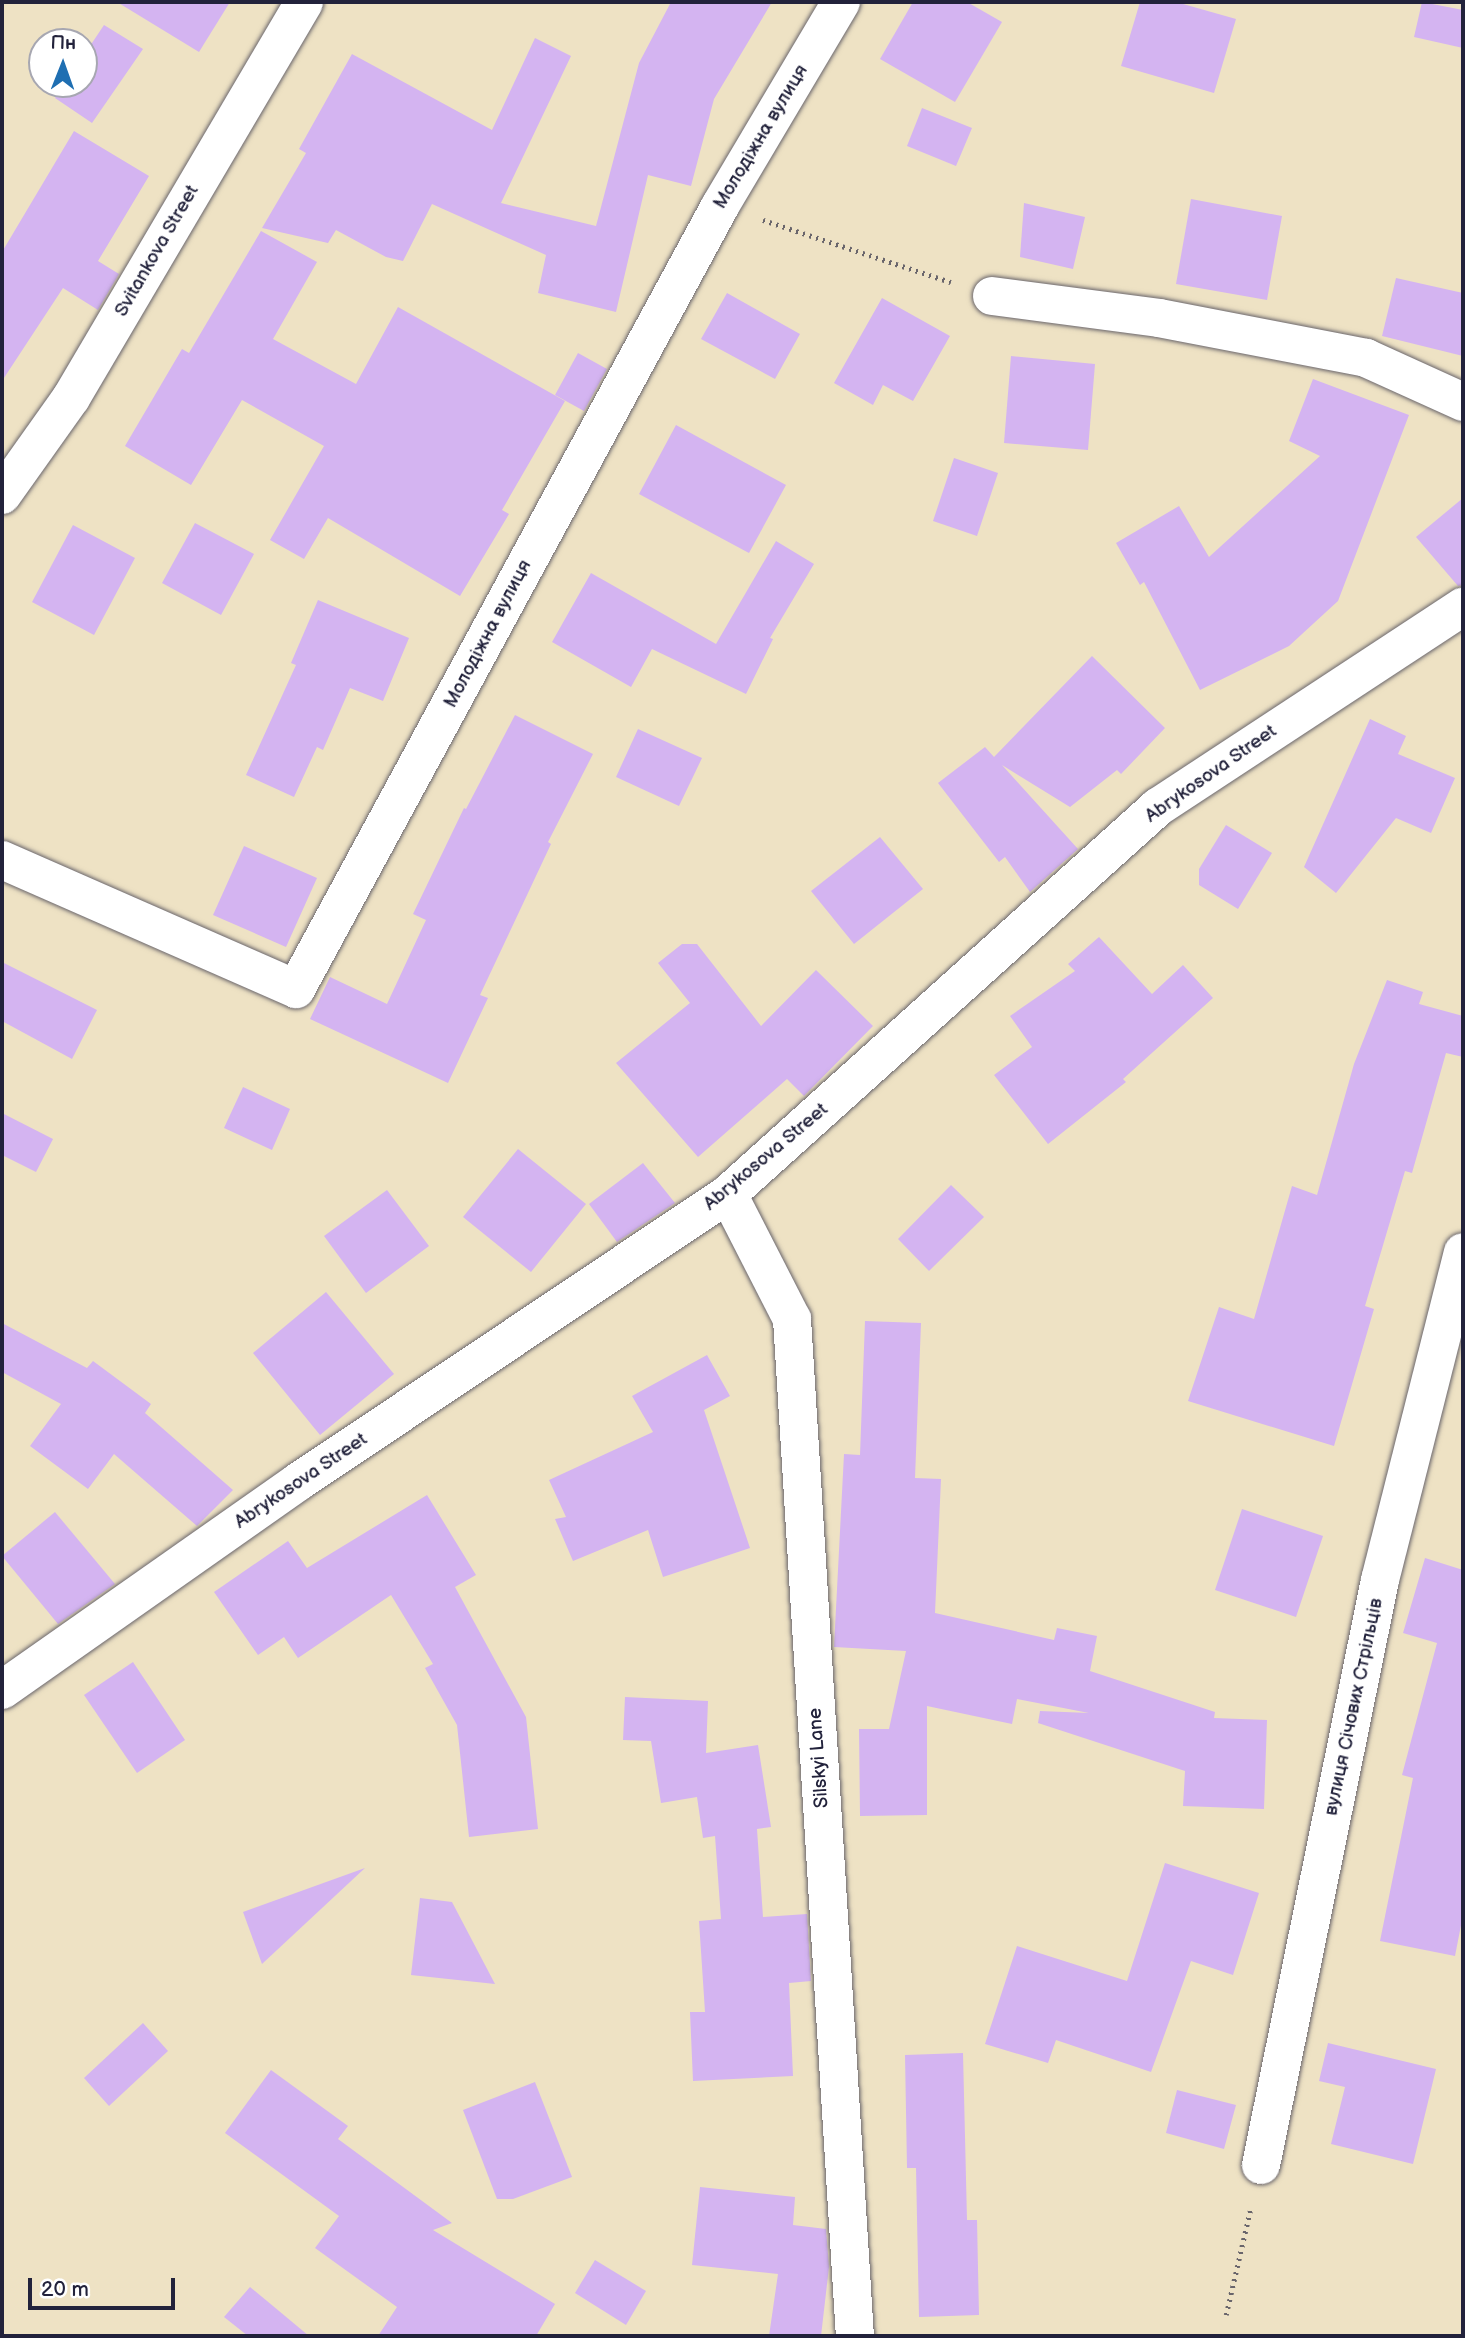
<!DOCTYPE html>
<html>
<head>
<meta charset="utf-8">
<style>
	body { margin:0 }
	#map { position:relative; width:1465px; height:2338px; overflow:hidden; background:#eee2c4; font-family:"Balsamiq Sans",sans-serif }
	div>[style] { position:absolute }
	.building>* { inset:0; background:#d4b4f1 }
	.path>* { height:4.5px; margin-top:-2.25px; transform-origin:0; background:repeating-linear-gradient(90deg,#69656b 0 2px,transparent 0 7px) }
	.roads { filter:drop-shadow(0 0 2px #69656b) drop-shadow(0 0 2px #69656b) }
	.minor>* { height:38px; margin:-19px; padding:0 19px; transform-origin:19px; border-radius:19px; background:#fff }
	span { translate:-50% -50%; white-space:nowrap; text-align:center; line-height:1.15; -webkit-text-stroke:6px #fff; paint-order:stroke }
	.street-label { font-size:19px; color:#22223b }
	.frame { position:absolute; inset:0; border:4px solid #22223b; pointer-events:none }
	.north { position:absolute; left:28px; top:28px; width:70px; height:70px; box-sizing:border-box; background:#fff; border:2px solid #a7a7b1; border-radius:50%; rotate:1deg; font-size:19px; font-weight:700; line-height:28px; text-align:center; color:#22223b }
	.north::after { content:''; display:block; margin:auto; width:24px; height:32px; background:#1f6fb2; clip-path:polygon(50% 0,100% 100%,50% 72%,0 100%) }
	.scale { position:absolute; left:28px; top:2278px; width:147px; height:32px; box-sizing:border-box; border:4px solid #22223b; border-top:0; padding-left:9px; font-size:21px; line-height:24px; white-space:nowrap; color:#22223b; -webkit-text-stroke:5px #fff; paint-order:stroke }
</style>
</head>
<body>
<div id="map">
	<div class="building">
		<div style="clip-path:polygon(117px 2px,230px 2px,199px 52px)"></div>
		<div style="clip-path:polygon(671px 2px,772px 2px,714px 99px,691px 186px,648px 175px,616px 312px,538px 293px,546px 255px,432px 204px,403px 261px,386px 257px,336px 230px,328px 243px,262px 228px,306px 153px,299px 149px,352px 54px,492px 130px,535px 38px,571px 56px,501px 203px,596px 226px,639px 63px)"></div>
		<div style="clip-path:polygon(913px 2px,967px 2px,1002px 22px,955px 102px,880px 59px)"></div>
		<div style="clip-path:polygon(1140px 2px,1176px 2px,1236px 19px,1214px 93px,1121px 66px)"></div>
		<div style="clip-path:polygon(1422px 2px,1463px 10px,1463px 48px,1414px 37px)"></div>
		<div style="clip-path:polygon(104px 25px,143px 49px,92px 123px,55px 98px,64px 84px,84px 84px,84px 55px)"></div>
		<div style="clip-path:polygon(922px 108px,972px 128px,956px 166px,907px 146px)"></div>
		<div style="clip-path:polygon(74px 131px,149px 176px,98px 261px,119px 274px,98px 310px,63px 288px,2px 381px,2px 252px)"></div>
		<div style="clip-path:polygon(1191px 199px,1282px 216px,1267px 300px,1176px 284px)"></div>
		<div style="clip-path:polygon(1024px 203px,1085px 217px,1073px 269px,1020px 257px)"></div>
		<div style="clip-path:polygon(261px 231px,317px 262px,273px 339px,356px 384px,398px 307px,565px 401px,502px 510px,509px 514px,460px 596px,328px 518px,304px 559px,270px 540px,324px 446px,242px 400px,191px 485px,125px 446px,182px 349px,189px 353px)"></div>
		<div style="clip-path:polygon(1396px 278px,1463px 293px,1463px 356px,1382px 336px)"></div>
		<div style="clip-path:polygon(727px 293px,800px 334px,775px 379px,701px 339px)"></div>
		<div style="clip-path:polygon(882px 298px,950px 336px,913px 401px,883px 385px,873px 405px,834px 383px)"></div>
		<div style="clip-path:polygon(578px 353px,607px 369px,584px 411px,555px 395px)"></div>
		<div style="clip-path:polygon(1011px 356px,1095px 364px,1088px 450px,1004px 443px)"></div>
		<div style="clip-path:polygon(1313px 379px,1409px 415px,1338px 601px,1289px 646px,1200px 690px,1144px 582px,1140px 585px,1116px 543px,1179px 506px,1209px 557px,1320px 456px,1289px 441px)"></div>
		<div style="clip-path:polygon(676px 425px,786px 485px,749px 553px,639px 494px)"></div>
		<div style="clip-path:polygon(954px 458px,998px 473px,977px 536px,933px 521px)"></div>
		<div style="clip-path:polygon(1463px 498px,1463px 585px,1458px 586px,1416px 537px)"></div>
		<div style="clip-path:polygon(195px 523px,254px 554px,221px 615px,162px 583px)"></div>
		<div style="clip-path:polygon(73px 525px,135px 558px,94px 635px,32px 602px)"></div>
		<div style="clip-path:polygon(776px 541px,814px 564px,770px 638px,773px 639px,746px 694px,652px 649px,631px 687px,552px 642px,591px 573px,716px 644px)"></div>
		<div style="clip-path:polygon(318px 600px,409px 638px,383px 701px,350px 688px,323px 750px,317px 747px,294px 797px,246px 775px,296px 665px,291px 663px)"></div>
		<div style="clip-path:polygon(1092px 656px,1165px 728px,1121px 774px,1117px 770px,1070px 807px,1002px 765px,1078px 849px,1030px 892px,1005px 857px,999px 862px,938px 783px,985px 747px,994px 757px)"></div>
		<div style="clip-path:polygon(515px 715px,593px 754px,548px 842px,551px 844px,480px 995px,488px 998px,448px 1083px,310px 1019px,330px 977px,387px 1004px,426px 920px,413px 914px,464px 808px,466px 809px)"></div>
		<div style="clip-path:polygon(1370px 719px,1406px 736px,1398px 754px,1455px 778px,1431px 833px,1396px 818px,1336px 893px,1304px 867px)"></div>
		<div style="clip-path:polygon(638px 729px,702px 758px,679px 806px,616px 777px)"></div>
		<div style="clip-path:polygon(1226px 825px,1272px 853px,1238px 909px,1199px 885px,1199px 869px)"></div>
		<div style="clip-path:polygon(880px 837px,923px 889px,854px 944px,811px 891px)"></div>
		<div style="clip-path:polygon(244px 846px,317px 878px,286px 947px,213px 915px)"></div>
		<div style="clip-path:polygon(1099px 937px,1152px 994px,1183px 965px,1213px 998px,1123px 1079px,1126px 1082px,1048px 1144px,994px 1075px,1032px 1047px,1010px 1016px,1075px 971px,1068px 964px)"></div>
		<div style="clip-path:polygon(682px 944px,697px 944px,761px 1026px,816px 970px,873px 1026px,804px 1096px,787px 1079px,698px 1157px,616px 1063px,690px 1003px,658px 963px)"></div>
		<div style="clip-path:polygon(2px 962px,97px 1010px,72px 1059px,2px 1021px)"></div>
		<div style="clip-path:polygon(1387px 980px,1423px 992px,1419px 1004px,1463px 1016px,1463px 1057px,1446px 1053px,1412px 1173px,1405px 1171px,1365px 1306px,1374px 1309px,1334px 1446px,1188px 1401px,1219px 1307px,1254px 1319px,1292px 1186px,1317px 1195px,1354px 1064px)"></div>
		<div style="clip-path:polygon(243px 1087px,290px 1109px,272px 1150px,224px 1128px)"></div>
		<div style="clip-path:polygon(2px 1113px,53px 1139px,36px 1172px,2px 1155px)"></div>
		<div style="clip-path:polygon(518px 1149px,586px 1204px,531px 1272px,463px 1217px)"></div>
		<div style="clip-path:polygon(643px 1163px,675px 1203px,617px 1242px,589px 1204px)"></div>
		<div style="clip-path:polygon(951px 1185px,984px 1217px,929px 1271px,898px 1239px)"></div>
		<div style="clip-path:polygon(387px 1190px,429px 1246px,366px 1293px,324px 1236px)"></div>
		<div style="clip-path:polygon(326px 1292px,394px 1374px,320px 1435px,253px 1353px)"></div>
		<div style="clip-path:polygon(865px 1321px,921px 1323px,915px 1478px,941px 1479px,935px 1613px,1054px 1640px,1057px 1628px,1097px 1636px,1090px 1671px,1215px 1712px,1214px 1718px,1267px 1720px,1264px 1809px,1183px 1806px,1185px 1771px,1038px 1723px,1040px 1711px,1089px 1713px,1017px 1699px,1012px 1724px,927px 1706px,927px 1815px,860px 1816px,859px 1729px,889px 1729px,906px 1651px,834px 1647px,844px 1454px,860px 1455px)"></div>
		<div style="clip-path:polygon(2px 1323px,87px 1368px,93px 1361px,151px 1404px,145px 1413px,233px 1490px,197px 1526px,114px 1454px,88px 1489px,30px 1446px,61px 1404px,2px 1372px)"></div>
		<div style="clip-path:polygon(707px 1355px,730px 1396px,704px 1410px,750px 1548px,663px 1577px,648px 1530px,573px 1561px,555px 1519px,566px 1517px,549px 1480px,653px 1432px,632px 1396px)"></div>
		<div style="clip-path:polygon(427px 1495px,476px 1575px,455px 1587px,526px 1717px,538px 1829px,469px 1837px,457px 1725px,425px 1668px,433px 1664px,391px 1595px,298px 1658px,284px 1637px,258px 1655px,214px 1592px,288px 1541px,307px 1568px)"></div>
		<div style="clip-path:polygon(1242px 1509px,1323px 1536px,1296px 1617px,1215px 1590px)"></div>
		<div style="clip-path:polygon(55px 1512px,115px 1584px,58px 1624px,2px 1556px)"></div>
		<div style="clip-path:polygon(1425px 1558px,1463px 1570px,1463px 1915px,1455px 1956px,1380px 1941px,1413px 1778px,1402px 1775px,1437px 1643px,1403px 1633px)"></div>
		<div style="clip-path:polygon(133px 1662px,185px 1740px,137px 1773px,84px 1695px)"></div>
		<div style="clip-path:polygon(625px 1697px,708px 1701px,706px 1753px,758px 1745px,771px 1827px,757px 1829px,763px 1917px,807px 1914px,811px 1981px,789px 1983px,793px 2076px,693px 2081px,690px 2012px,705px 2012px,699px 1921px,721px 1919px,715px 1836px,703px 1838px,697px 1797px,661px 1803px,651px 1741px,623px 1740px)"></div>
		<div style="clip-path:polygon(1165px 1863px,1259px 1893px,1233px 1975px,1191px 1961px,1151px 2072px,1056px 2040px,1048px 2063px,985px 2044px,1017px 1946px,1127px 1981px)"></div>
		<div style="clip-path:polygon(365px 1868px,262px 1964px,243px 1912px)"></div>
		<div style="clip-path:polygon(420px 1898px,452px 1902px,495px 1984px,411px 1975px)"></div>
		<div style="clip-path:polygon(143px 2023px,168px 2051px,109px 2106px,84px 2078px)"></div>
		<div style="clip-path:polygon(1328px 2043px,1436px 2069px,1413px 2164px,1331px 2144px,1345px 2087px,1319px 2081px)"></div>
		<div style="clip-path:polygon(963px 2053px,967px 2220px,977px 2220px,979px 2315px,919px 2317px,916px 2168px,907px 2168px,905px 2055px)"></div>
		<div style="clip-path:polygon(271px 2070px,348px 2126px,338px 2139px,452px 2223px,433px 2230px,555px 2304px,536px 2336px,378px 2336px,397px 2307px,315px 2248px,339px 2216px,225px 2133px)"></div>
		<div style="clip-path:polygon(535px 2082px,572px 2177px,513px 2199px,497px 2199px,463px 2110px)"></div>
		<div style="clip-path:polygon(1177px 2090px,1236px 2105px,1224px 2149px,1166px 2133px)"></div>
		<div style="clip-path:polygon(700px 2187px,795px 2197px,793px 2225px,826px 2229px,829px 2267px,821px 2336px,769px 2336px,778px 2274px,692px 2265px)"></div>
		<div style="clip-path:polygon(595px 2260px,646px 2291px,626px 2325px,575px 2293px)"></div>
		<div style="clip-path:polygon(250px 2287px,267px 2301px,309px 2336px,248px 2336px,224px 2317px)"></div>
	</div>
	<div class="path">
		<div style="left:763px;top:220px;width:198px;rotate:18.3deg"></div>
		<div style="left:1226px;top:2315px;width:111px;rotate:-77deg"></div>
	</div>
	<div class="roads">
		<div class="minor">
			<div style="left:992px;top:296px;width:168px;rotate:7.5deg"></div>
			<div style="left:1159px;top:318px;width:211px;rotate:10.9deg"></div>
			<div style="left:1366px;top:358px;width:107px;rotate:24.4deg"></div>
			<div style="left:2px;top:495px;width:119px;rotate:-54.6deg"></div>
			<div style="left:71px;top:398px;width:459px;rotate:-59.5deg"></div>
			<div style="left:2px;top:860px;width:321px;rotate:23.7deg"></div>
			<div style="left:296px;top:989px;width:890px;rotate:-61.56deg"></div>
			<div style="left:720px;top:206px;width:237px;rotate:-59.3deg"></div>
			<div style="left:728px;top:1194px;width:140px;rotate:62.9deg"></div>
			<div style="left:792px;top:1319px;width:1019px;rotate:86.46deg"></div>
			<div style="left:2px;top:1690px;width:362px;rotate:-35.1deg"></div>
			<div style="left:298px;top:1482px;width:518px;rotate:-33.81deg"></div>
			<div style="left:728px;top:1194px;width:579px;rotate:-41.99deg"></div>
			<div style="left:1158px;top:807px;width:365px;rotate:-33.3deg"></div>
			<div style="left:1261px;top:2165px;width:597px;rotate:-78.5deg"></div>
			<div style="left:1380px;top:1580px;width:338px;rotate:-75.8deg"></div>
		</div>
	</div>
	<div class="street-label">
		<span style="left:761px;top:137px;rotate:-59deg">Молодіжна вулиця</span>
		<span style="left:157px;top:251px;rotate:-60deg">Svitankova Street</span>
		<span style="left:488px;top:634px;rotate:-62deg">Молодіжна вулиця</span>
		<span style="left:1211px;top:774px;rotate:-35deg">Abrykosova Street</span>
		<span style="left:766px;top:1157px;rotate:-40deg">Abrykosova Street</span>
		<span style="left:301px;top:1481px;rotate:-34deg">Abrykosova Street</span>
		<span style="left:1354px;top:1707px;rotate:-78deg">вулиця Січових Стрільців</span>
		<span style="left:819px;top:1758px;rotate:-94deg">Silskyi Lane</span>
	</div>
	<div class="frame"></div>
	<div class="north">Пн</div>
	<div class="scale">20 m</div>
</div>
</body>
</html>
